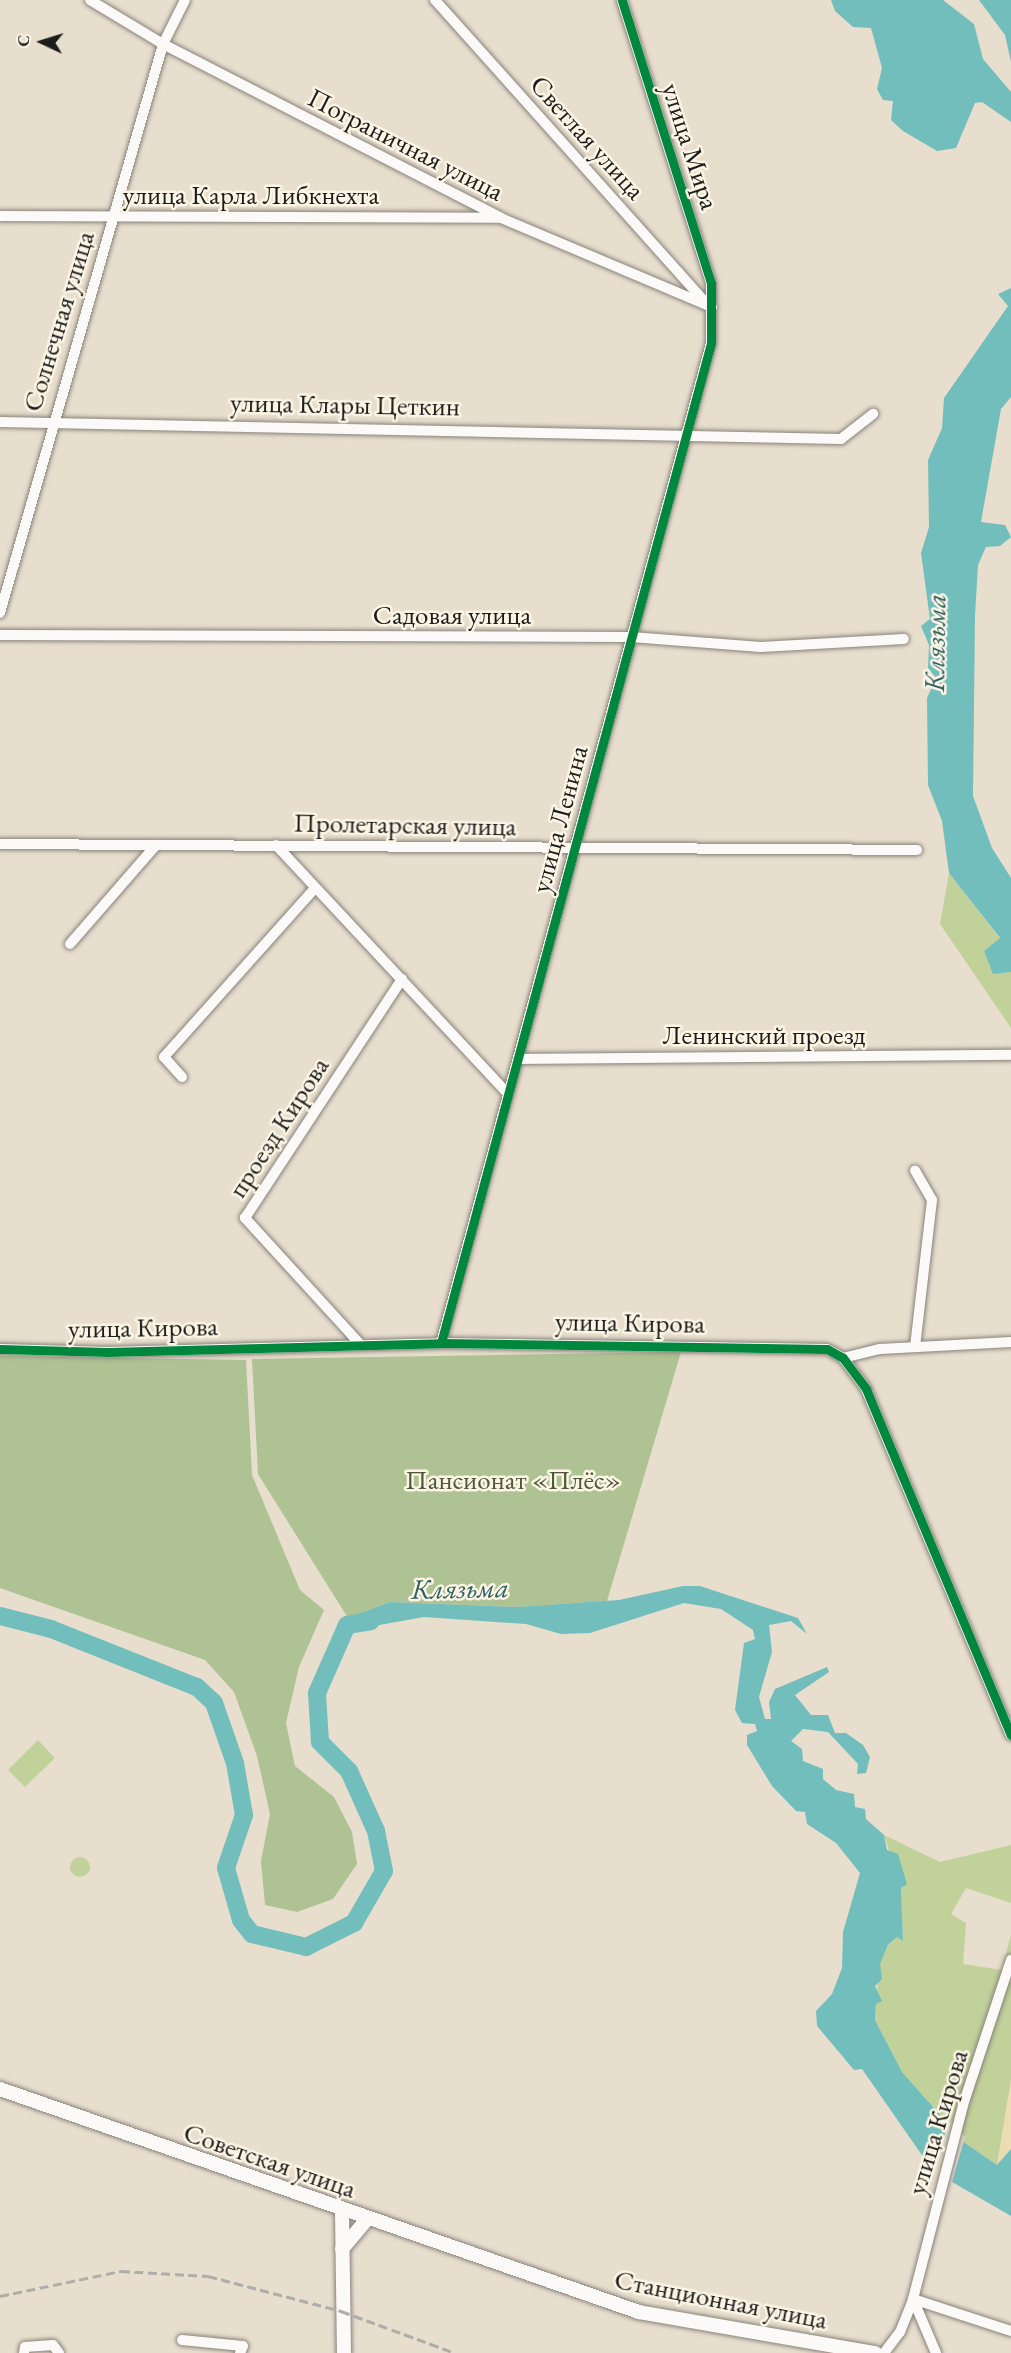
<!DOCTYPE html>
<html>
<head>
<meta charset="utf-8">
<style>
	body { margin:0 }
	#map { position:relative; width:1011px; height:2353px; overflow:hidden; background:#e8dece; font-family:"EB Garamond",serif }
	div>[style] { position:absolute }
	.green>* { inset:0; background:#c1d19a }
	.round { border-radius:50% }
	.forest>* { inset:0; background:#afc293 }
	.sand>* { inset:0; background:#ebdcb4 }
	.water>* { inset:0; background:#72bebd }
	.pier>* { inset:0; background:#e8dece }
	.river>* { height:18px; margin:-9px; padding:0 9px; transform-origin:9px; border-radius:9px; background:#72bebd }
	.roads { filter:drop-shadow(0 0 2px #88837b) drop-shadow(0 0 2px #88837b) }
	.minor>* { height:10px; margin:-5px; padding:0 5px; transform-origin:5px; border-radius:5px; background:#fcfaf8 }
	.major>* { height:14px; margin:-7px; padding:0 7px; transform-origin:7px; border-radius:7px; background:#fcfaf8 }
	.rail>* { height:3px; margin-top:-1.5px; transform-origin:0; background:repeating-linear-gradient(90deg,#aeadaa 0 9px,transparent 0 13.5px) }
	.cycleway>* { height:9px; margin:-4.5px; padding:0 4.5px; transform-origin:4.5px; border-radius:4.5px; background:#00873e }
	span { translate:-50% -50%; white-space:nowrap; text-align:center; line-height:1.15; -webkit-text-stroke:5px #fcf5e5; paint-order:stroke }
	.street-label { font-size:27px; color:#1c1c1c }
	.park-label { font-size:27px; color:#4b5839 }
	.water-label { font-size:28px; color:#2c5f61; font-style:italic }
	.north { position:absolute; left:12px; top:12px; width:60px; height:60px; -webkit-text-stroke:4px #fcf5e5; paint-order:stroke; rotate:274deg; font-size:16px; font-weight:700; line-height:24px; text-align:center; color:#1c1c1c }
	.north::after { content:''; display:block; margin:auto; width:21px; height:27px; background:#1c1c1c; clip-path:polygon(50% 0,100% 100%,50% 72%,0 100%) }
</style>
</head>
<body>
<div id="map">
	<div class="green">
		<div style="clip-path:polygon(949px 873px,1000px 939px,984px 951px,993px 973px,1011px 972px,1011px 1028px,940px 924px)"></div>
		<div style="clip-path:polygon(38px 1740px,55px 1758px,25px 1787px,8px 1770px)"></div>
		<div style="clip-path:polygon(884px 1835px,940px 1862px,1011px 1845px,1011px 1903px,966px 1888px,951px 1914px,966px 1923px,963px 1964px,1002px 1970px,1011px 1934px,1011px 2149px,997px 2165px,965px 2143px,902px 2072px,875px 2020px,879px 1964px,888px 1946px,897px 1937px,903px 1940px,901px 1887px)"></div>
		<div class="round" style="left:70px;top:1857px;width:20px;height:20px"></div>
	</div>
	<div class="forest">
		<div style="clip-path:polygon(681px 1352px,607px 1601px,516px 1607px,390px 1602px,348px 1618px,258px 1474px,252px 1359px)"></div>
		<div style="clip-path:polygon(0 1356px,246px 1360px,252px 1475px,300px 1590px,324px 1610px,299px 1667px,286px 1723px,295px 1766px,334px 1797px,352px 1832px,357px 1864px,333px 1899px,297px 1912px,265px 1905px,261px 1861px,270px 1814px,257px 1756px,234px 1692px,205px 1660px,0 1588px)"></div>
	</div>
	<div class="sand">
		<div style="clip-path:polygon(1011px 2078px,1011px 2149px,997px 2165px)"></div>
	</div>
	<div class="water">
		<div style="clip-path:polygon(831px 0,943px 0,974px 24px,983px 59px,1011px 92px,1011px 122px,982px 102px,975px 103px,956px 148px,937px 151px,903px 131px,891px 120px,893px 101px,883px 100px,877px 89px,882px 68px,871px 28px,853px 27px,835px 11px)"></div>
		<div style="clip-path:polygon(979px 0,1011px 0,1011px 62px,1005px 35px)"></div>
		<div style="clip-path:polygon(1011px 288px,1011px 397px,1001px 409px,981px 522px,1005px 525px,1011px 537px,1000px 546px,986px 547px,978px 565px,975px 616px,973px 796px,992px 848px,1011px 878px,1011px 972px,993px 974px,984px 951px,1000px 938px,949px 873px,942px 821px,928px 785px,927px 698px,936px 678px,928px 668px,929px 645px,921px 626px,930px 619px,921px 553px,929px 527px,928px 460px,942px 428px,944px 398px,1008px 306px,998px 294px)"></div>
		<div style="clip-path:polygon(683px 1586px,700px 1586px,798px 1618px,807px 1634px,791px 1621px,769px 1625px,772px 1652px,759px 1697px,765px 1719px,771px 1719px,769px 1702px,775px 1689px,827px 1667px,829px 1672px,795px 1695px,811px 1715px,828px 1715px,835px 1733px,846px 1733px,863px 1745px,870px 1757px,866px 1773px,857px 1774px,858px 1764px,828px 1732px,803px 1729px,791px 1741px,802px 1749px,803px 1761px,823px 1769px,823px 1779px,836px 1790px,854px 1794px,855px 1807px,865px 1809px,866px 1819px,884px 1835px,887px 1850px,898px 1854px,907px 1884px,901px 1888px,903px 1941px,897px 1937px,888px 1945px,880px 1964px,882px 1979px,875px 1986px,882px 2001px,876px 2004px,875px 2020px,902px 2072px,965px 2143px,997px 2165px,1011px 2149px,1011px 2216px,933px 2171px,862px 2069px,854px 2070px,817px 2026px,816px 2011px,832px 1994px,842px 1968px,843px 1932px,860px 1873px,836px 1843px,807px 1824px,805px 1812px,796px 1811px,772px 1786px,747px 1745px,747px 1735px,757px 1731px,755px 1724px,742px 1723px,735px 1710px,744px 1643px,755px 1639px,753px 1630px,721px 1609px,684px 1603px,590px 1633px,561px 1634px,526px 1624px,424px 1617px,346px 1631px,348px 1618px,390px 1602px,516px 1607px,619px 1600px)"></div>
	</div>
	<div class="pier">
		<div style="clip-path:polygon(949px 2119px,965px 2137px,951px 2186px,933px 2175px)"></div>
	</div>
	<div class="river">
		<div style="left:0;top:1616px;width:53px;rotate:14.3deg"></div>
		<div style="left:51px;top:1629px;width:157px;rotate:21.7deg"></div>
		<div style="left:197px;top:1687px;width:23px;rotate:43deg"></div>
		<div style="left:214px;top:1703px;width:64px;rotate:70.7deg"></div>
		<div style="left:235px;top:1763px;width:53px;rotate:80.2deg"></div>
		<div style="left:244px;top:1815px;width:56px;rotate:108.8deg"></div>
		<div style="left:226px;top:1868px;width:54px;rotate:73.9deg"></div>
		<div style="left:241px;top:1920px;width:18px;rotate:52deg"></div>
		<div style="left:252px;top:1934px;width:56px;rotate:13.5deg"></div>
		<div style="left:306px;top:1947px;width:54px;rotate:-26.6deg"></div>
		<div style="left:354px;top:1923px;width:60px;rotate:-60deg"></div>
		<div style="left:384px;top:1871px;width:41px;rotate:-101.3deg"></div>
		<div style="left:376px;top:1831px;width:66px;rotate:-114.2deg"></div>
		<div style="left:349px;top:1771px;width:41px;rotate:-135deg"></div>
		<div style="left:320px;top:1742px;width:49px;rotate:-93.5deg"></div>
		<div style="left:317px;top:1693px;width:74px;rotate:-66.2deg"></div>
		<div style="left:347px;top:1625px;width:24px;rotate:-9deg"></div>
	</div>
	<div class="roads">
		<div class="minor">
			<div style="left:90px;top:0;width:85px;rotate:31.1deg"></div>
			<div style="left:163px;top:44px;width:380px;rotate:27.2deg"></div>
			<div style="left:501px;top:218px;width:229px;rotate:22.9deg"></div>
			<div style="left:435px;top:0;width:402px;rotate:48.2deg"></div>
			<div style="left:0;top:216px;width:498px;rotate:0.2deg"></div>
			<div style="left:0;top:422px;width:841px;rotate:1.16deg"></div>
			<div style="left:841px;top:439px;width:41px;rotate:-38deg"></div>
			<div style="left:0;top:613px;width:592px;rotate:-74.01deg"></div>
			<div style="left:163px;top:44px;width:49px;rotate:-63.4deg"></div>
			<div style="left:0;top:635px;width:631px;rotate:0.18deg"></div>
			<div style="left:631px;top:637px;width:130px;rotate:4.4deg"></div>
			<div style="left:761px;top:647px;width:143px;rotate:-3.2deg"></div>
			<div style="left:0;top:844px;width:917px;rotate:0.37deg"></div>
			<div style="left:276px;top:845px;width:340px;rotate:47deg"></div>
			<div style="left:70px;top:944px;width:131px;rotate:-49deg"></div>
			<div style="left:518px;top:1059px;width:493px;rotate:-0.5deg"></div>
			<div style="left:182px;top:1077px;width:27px;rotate:-132deg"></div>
			<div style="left:164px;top:1057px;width:225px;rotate:-48.2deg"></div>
			<div style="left:441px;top:1343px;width:1036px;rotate:-74.89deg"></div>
			<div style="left:711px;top:343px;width:60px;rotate:-90deg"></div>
			<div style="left:711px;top:283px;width:297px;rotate:-107.5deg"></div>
			<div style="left:360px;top:1344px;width:171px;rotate:-132.4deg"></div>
			<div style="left:245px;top:1218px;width:286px;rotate:-56.7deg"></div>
			<div style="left:915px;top:1347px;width:148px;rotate:-83.4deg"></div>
			<div style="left:932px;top:1200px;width:34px;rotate:-120deg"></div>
			<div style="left:0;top:1349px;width:108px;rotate:1.6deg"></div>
			<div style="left:108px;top:1352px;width:333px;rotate:-1.5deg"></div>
			<div style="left:441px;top:1343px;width:386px;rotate:0.9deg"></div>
			<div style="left:827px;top:1349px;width:18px;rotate:29deg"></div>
			<div style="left:843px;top:1358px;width:39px;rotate:53deg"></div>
			<div style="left:866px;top:1389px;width:375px;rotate:67.3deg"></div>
			<div style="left:843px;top:1358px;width:38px;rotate:-14deg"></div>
			<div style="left:880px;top:1349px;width:131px;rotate:-3.1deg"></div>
			<div style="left:913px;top:2299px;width:103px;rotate:18.1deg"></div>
			<div style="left:913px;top:2299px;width:59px;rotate:66.9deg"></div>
			<div style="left:182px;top:2340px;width:61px;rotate:5.6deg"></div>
			<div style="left:243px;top:2346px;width:8px;rotate:113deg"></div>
			<div style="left:24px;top:2353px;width:6px;rotate:-81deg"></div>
			<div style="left:25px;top:2347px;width:28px;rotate:-4deg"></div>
			<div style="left:53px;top:2345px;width:10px;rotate:53deg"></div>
			<div style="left:884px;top:2353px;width:26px;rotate:-53deg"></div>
			<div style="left:900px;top:2332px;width:35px;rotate:-68deg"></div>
			<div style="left:913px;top:2299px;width:200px;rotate:-75.5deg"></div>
			<div style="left:963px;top:2105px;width:153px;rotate:-71.7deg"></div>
		</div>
		<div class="major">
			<div style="left:0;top:2089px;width:677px;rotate:19.24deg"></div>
			<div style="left:639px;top:2312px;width:240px;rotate:9.9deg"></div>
			<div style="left:342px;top:2211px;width:142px;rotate:89.2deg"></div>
			<div style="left:342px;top:2249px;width:38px;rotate:-50deg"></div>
		</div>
	</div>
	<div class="rail">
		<div style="left:0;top:2296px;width:124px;rotate:-11.7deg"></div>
		<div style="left:121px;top:2271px;width:87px;rotate:3.3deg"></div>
		<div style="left:208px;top:2276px;width:138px;rotate:14.7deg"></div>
		<div style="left:341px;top:2311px;width:121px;rotate:20.2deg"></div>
	</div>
	<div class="cycleway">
		<div style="left:441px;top:1343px;width:1036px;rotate:-74.89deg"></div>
		<div style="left:711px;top:343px;width:60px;rotate:-90deg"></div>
		<div style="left:711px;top:283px;width:297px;rotate:-107.5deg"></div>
		<div style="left:0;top:1349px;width:108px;rotate:1.6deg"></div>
		<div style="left:108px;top:1352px;width:333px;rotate:-1.5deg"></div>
		<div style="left:441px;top:1343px;width:386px;rotate:0.9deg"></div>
		<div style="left:827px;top:1349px;width:18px;rotate:29deg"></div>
		<div style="left:843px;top:1358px;width:39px;rotate:53deg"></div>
		<div style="left:866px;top:1389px;width:375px;rotate:67.3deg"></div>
	</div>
	<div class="street-label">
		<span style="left:588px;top:137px;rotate:48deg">Светлая улица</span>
		<span style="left:406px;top:144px;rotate:27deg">Пограничная улица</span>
		<span style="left:691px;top:146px;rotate:72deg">улица Мира</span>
		<span style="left:251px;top:195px">улица Карла Либкнехта</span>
		<span style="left:58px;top:321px;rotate:-73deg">Солнечная улица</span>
		<span style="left:345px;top:404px;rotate:1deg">улица Клары Цеткин</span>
		<span style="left:452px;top:615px">Садовая улица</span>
		<span style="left:559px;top:819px;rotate:-75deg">улица Ленина</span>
		<span style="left:405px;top:824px;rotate:1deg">Пролетарская улица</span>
		<span style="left:764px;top:1035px">Ленинский проезд</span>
		<span style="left:278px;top:1127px;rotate:-57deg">проезд Кирова</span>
		<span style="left:630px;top:1322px;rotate:1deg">улица Кирова</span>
		<span style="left:143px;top:1327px;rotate:-1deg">улица Кирова</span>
		<span style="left:937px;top:2122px;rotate:-73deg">улица Кирова</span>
		<span style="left:270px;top:2160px;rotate:19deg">Советская улица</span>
		<span style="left:721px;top:2299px;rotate:11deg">Станционная улица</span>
	</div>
	<div class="park-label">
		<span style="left:513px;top:1480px">Пансионат «Плёс»</span>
	</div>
	<div class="water-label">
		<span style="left:935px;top:643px;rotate:-89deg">Клязьма</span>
		<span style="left:460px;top:1588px;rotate:-1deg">Клязьма</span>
	</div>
	<div class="north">С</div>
</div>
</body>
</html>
